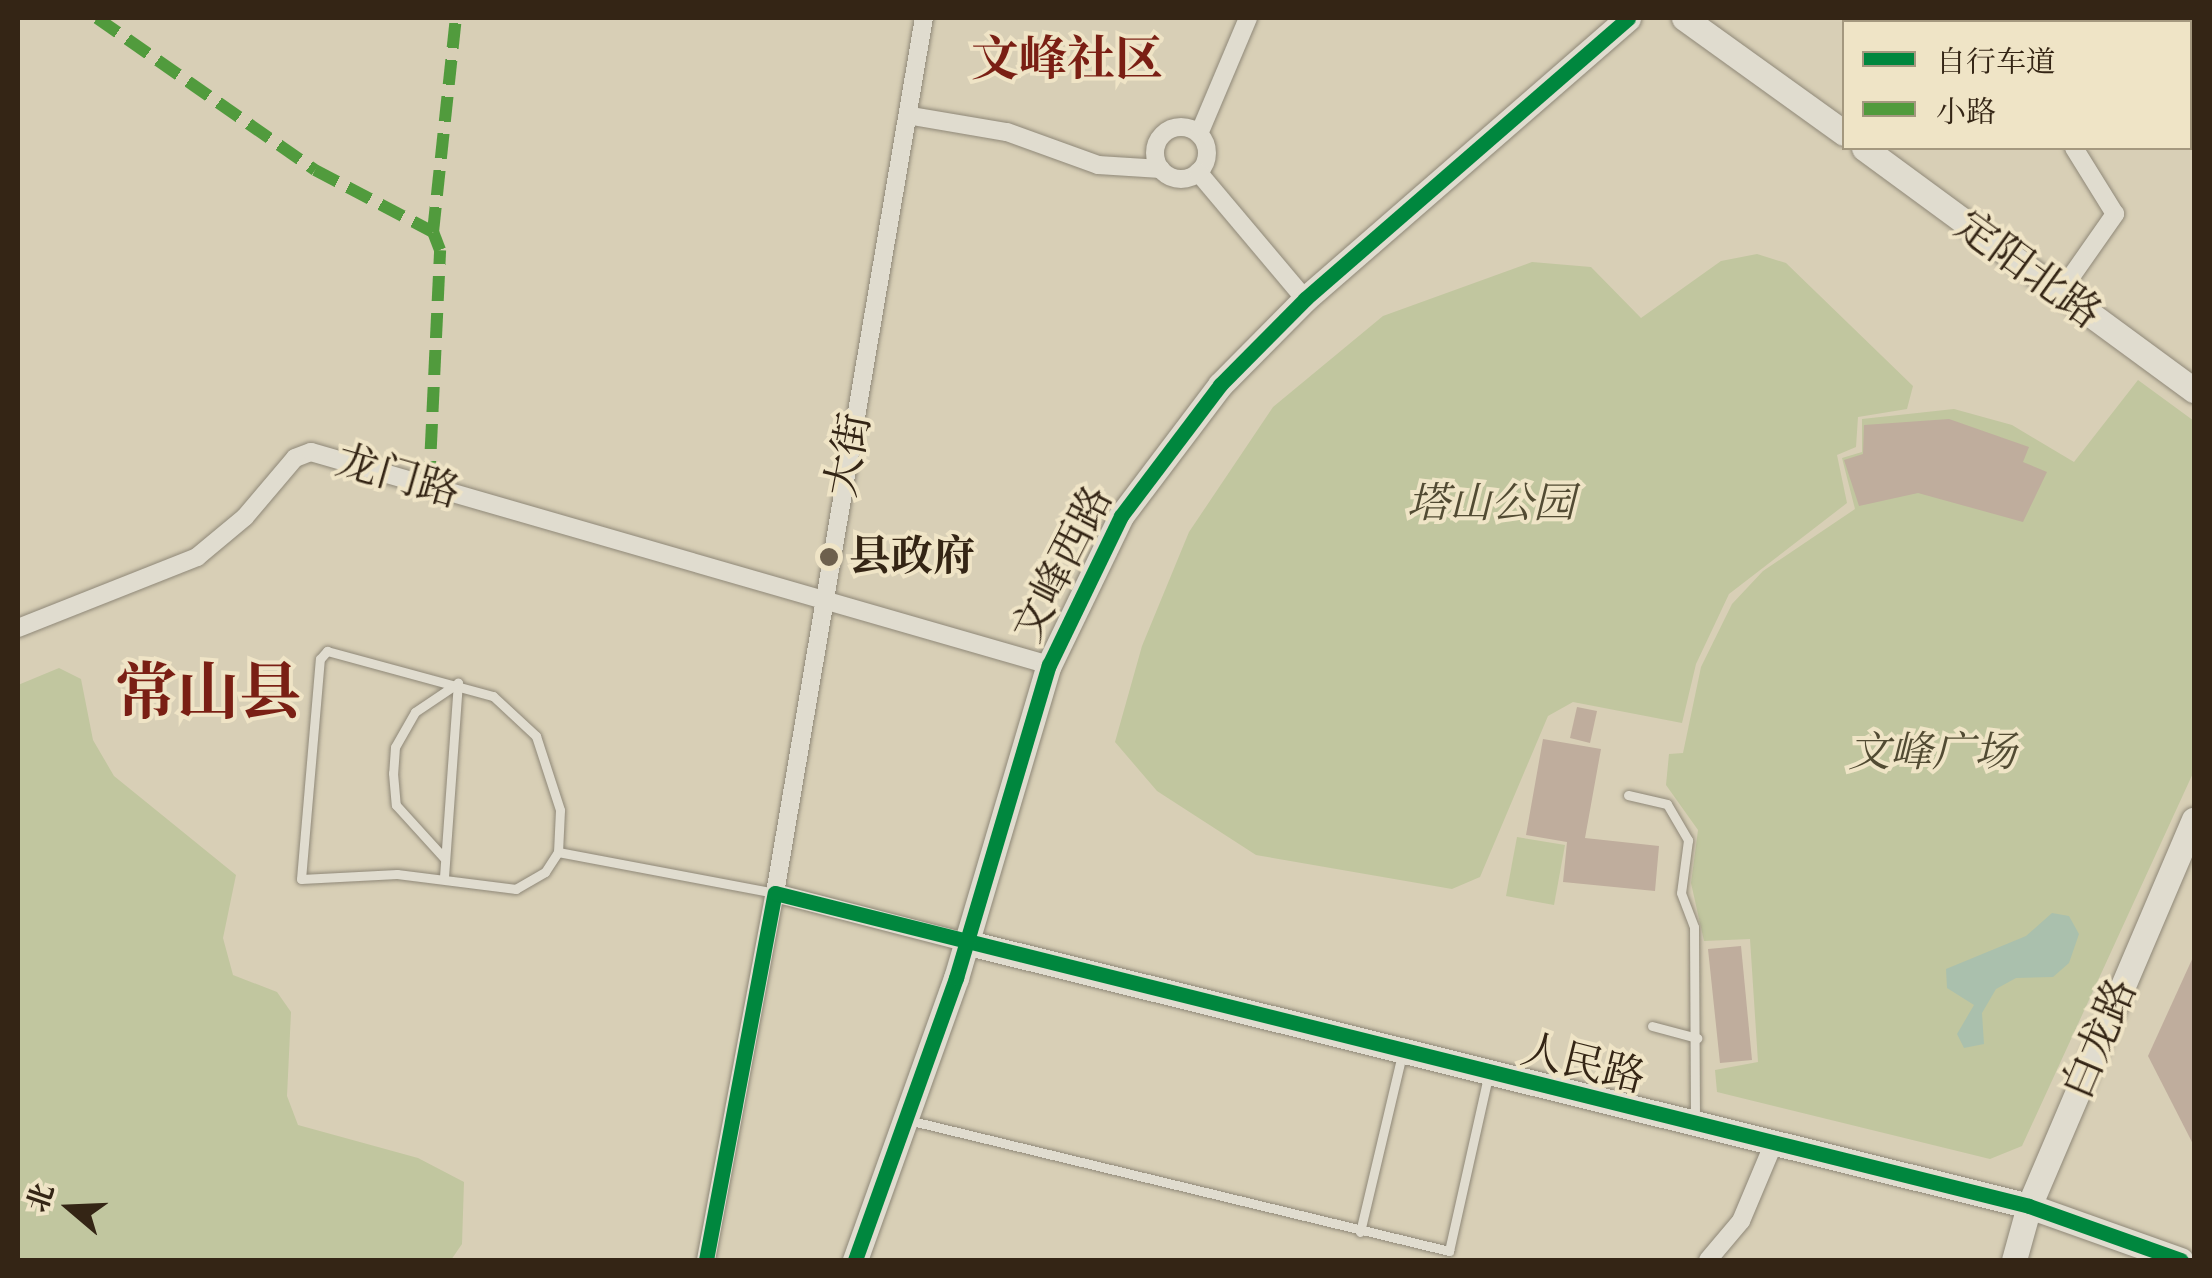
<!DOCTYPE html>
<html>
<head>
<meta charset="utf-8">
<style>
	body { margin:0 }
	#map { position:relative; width:2212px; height:1278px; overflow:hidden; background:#d8cfb6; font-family:"IM FELL Double Pica","Noto Serif SC",serif }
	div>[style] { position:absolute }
	.green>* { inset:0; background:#c1c69f }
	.water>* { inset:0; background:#aac0ad }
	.building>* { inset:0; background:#bfad9d }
	.roads { filter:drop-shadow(0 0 2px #8f8878) drop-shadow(0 0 2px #8f8878) }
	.lane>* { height:9px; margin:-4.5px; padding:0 4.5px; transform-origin:4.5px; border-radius:4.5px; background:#e0dccf }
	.street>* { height:18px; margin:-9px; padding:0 9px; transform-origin:9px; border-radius:9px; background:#e0dccf }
	.street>.ring { margin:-9px; padding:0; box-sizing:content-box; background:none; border:18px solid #e0dccf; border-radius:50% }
	.secondary>* { height:25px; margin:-12.5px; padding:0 12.5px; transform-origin:12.5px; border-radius:12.5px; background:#e0dccf }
	.quiet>* { height:12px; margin-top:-6px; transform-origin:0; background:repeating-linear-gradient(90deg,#519b3d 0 25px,transparent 0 37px) }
	.cycleway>* { height:15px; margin:-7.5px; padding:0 7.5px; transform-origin:7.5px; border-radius:7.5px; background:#00873e }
	.dots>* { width:28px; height:28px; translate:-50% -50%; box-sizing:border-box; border:5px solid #efe4c6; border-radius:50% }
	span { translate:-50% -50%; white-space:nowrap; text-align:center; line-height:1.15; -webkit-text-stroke:8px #efe4c6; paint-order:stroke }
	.street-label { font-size:42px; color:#342515 }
	.park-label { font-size:42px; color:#524b33; font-style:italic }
	.poi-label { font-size:42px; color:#342515; font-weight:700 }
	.left { translate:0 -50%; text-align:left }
	.quarter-label { font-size:48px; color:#7a1f14; font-weight:700 }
	.town-label { font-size:62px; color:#7a1f14; font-weight:700 }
	.frame { position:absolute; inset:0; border:20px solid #342515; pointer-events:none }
	.legend { position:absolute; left:1842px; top:20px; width:350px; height:130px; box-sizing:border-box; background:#efe4c6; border:2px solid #a4987f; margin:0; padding:12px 18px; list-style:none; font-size:30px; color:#342515 }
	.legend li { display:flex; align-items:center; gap:20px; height:50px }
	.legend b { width:50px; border:2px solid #a4987f }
	.north { position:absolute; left:20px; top:1158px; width:100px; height:100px; -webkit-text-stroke:8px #efe4c6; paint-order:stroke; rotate:289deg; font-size:28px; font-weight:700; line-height:40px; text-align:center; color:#342515 }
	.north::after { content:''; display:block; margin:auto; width:35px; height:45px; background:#342515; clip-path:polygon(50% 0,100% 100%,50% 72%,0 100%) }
</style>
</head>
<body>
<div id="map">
	<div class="green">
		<div style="clip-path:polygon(1757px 254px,1786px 263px,1913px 386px,1907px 409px,1858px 417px,1856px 447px,1837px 455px,1847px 503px,1729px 594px,1696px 664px,1682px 723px,1573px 702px,1548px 716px,1480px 877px,1452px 889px,1256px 855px,1157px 791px,1115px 742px,1142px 646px,1189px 532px,1273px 407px,1383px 316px,1532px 262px,1591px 267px,1641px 318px,1721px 261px)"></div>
		<div style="clip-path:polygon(2138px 380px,2194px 421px,2194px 771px,2022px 1146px,1990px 1159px,1717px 1092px,1715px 1070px,1758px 1062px,1750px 939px,1704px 941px,1691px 883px,1698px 830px,1666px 785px,1669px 754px,1683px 753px,1701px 667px,1732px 604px,1763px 571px,1855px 509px,1842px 458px,1862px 452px,1862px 419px,1954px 409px,2012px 425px,2074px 462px)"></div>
		<div style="clip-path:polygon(59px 668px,81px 679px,93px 740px,114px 776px,236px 875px,223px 938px,233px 975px,277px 992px,291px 1012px,287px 1096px,298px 1125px,418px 1158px,464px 1182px,462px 1244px,451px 1260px,18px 1260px,18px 685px)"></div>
		<div style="clip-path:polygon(1517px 837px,1565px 845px,1554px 905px,1506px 896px)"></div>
	</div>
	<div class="water">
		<div style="clip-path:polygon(2052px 913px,2069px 916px,2079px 934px,2069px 963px,2053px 977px,2016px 978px,1996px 989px,1982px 1013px,1984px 1044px,1964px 1048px,1957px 1034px,1974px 1005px,1947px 988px,1946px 969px,2026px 936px)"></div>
	</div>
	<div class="building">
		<div style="clip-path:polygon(1949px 419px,2029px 447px,2023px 462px,2047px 472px,2023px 522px,1918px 493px,1859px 506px,1844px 460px,1863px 454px,1864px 425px)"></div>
		<div style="clip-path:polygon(1577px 707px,1597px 711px,1590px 743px,1570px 738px)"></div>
		<div style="clip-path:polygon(1543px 739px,1601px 749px,1585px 838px,1659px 846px,1655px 891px,1563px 882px,1567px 842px,1526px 835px)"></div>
		<div style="clip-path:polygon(1741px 946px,1752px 1060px,1720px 1063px,1708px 949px)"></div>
		<div style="clip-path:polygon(2194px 955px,2194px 1146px,2148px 1056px)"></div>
	</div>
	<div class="roads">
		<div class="lane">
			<div style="left:327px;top:651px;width:172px;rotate:15.2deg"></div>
			<div style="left:493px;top:696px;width:59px;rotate:42.9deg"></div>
			<div style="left:536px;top:736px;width:78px;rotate:72deg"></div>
			<div style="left:560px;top:810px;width:42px;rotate:92.7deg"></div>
			<div style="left:558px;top:852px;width:24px;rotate:123deg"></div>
			<div style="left:545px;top:872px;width:34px;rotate:150deg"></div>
			<div style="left:516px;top:889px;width:120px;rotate:-172.8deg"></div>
			<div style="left:397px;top:874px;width:96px;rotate:177deg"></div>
			<div style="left:301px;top:879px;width:221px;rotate:-85.1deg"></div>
			<div style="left:320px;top:659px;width:11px;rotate:-49deg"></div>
			<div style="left:1628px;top:795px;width:40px;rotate:13deg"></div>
			<div style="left:1667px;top:804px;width:42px;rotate:59.7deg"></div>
			<div style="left:1688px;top:840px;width:53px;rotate:97.5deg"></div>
			<div style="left:1681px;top:893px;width:36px;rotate:69deg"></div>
			<div style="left:1694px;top:927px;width:192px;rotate:89.7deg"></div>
			<div style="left:558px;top:852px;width:221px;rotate:10.7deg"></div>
			<div style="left:444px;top:877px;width:195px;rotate:-85.9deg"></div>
			<div style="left:458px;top:683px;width:52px;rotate:146deg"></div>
			<div style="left:415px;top:712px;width:40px;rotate:119.7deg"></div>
			<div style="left:395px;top:747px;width:26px;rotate:94deg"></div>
			<div style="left:393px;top:773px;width:32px;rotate:85deg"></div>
			<div style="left:396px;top:805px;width:73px;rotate:47.8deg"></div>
			<div style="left:1652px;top:1026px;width:47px;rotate:14.9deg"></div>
			<div style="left:908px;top:1120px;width:557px;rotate:13.61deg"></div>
			<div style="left:1449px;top:1251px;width:178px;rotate:-77.4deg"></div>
			<div style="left:1360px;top:1232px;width:182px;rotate:-76.7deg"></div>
		</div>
		<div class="street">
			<div style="left:2031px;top:18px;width:4px;rotate:90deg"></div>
			<div style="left:912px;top:116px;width:96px;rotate:9.6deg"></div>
			<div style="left:1007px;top:132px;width:97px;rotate:19.9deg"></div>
			<div style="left:1098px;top:165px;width:63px;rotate:3.6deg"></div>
			<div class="ring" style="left:1155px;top:127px;width:34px;height:34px"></div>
			<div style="left:1199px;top:134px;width:126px;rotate:-67.1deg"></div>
			<div style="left:1198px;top:172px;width:166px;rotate:49.9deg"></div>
			<div style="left:2059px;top:294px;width:98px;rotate:-55deg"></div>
			<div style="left:2115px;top:214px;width:78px;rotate:-121.8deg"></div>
			<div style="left:18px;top:628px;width:193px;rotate:-21.6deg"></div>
			<div style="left:197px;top:557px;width:62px;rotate:-39.8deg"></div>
			<div style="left:245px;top:517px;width:77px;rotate:-49.7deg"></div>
			<div style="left:295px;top:458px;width:17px;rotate:-21deg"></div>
			<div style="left:311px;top:452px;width:768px;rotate:16.1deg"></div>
			<div style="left:775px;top:893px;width:888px;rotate:-80.34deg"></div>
			<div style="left:706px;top:1260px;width:373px;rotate:-79.4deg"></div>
			<div style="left:775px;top:893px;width:196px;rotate:14.5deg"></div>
			<div style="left:1708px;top:1260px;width:51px;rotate:-49.8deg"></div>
			<div style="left:1741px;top:1221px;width:82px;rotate:-67.2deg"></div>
		</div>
		<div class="secondary">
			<div style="left:1684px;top:18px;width:197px;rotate:35.7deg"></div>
			<div style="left:1864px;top:148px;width:409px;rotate:36.3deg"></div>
			<div style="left:965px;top:942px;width:1096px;rotate:13.93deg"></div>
			<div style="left:2029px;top:1206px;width:161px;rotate:19.6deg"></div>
			<div style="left:855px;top:1260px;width:300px;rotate:-70.3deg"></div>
			<div style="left:956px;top:978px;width:327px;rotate:-73.5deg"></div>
			<div style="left:1049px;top:665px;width:165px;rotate:-64.2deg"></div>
			<div style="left:1121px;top:516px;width:164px;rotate:-52.9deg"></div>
			<div style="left:1220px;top:385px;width:121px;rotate:-45.3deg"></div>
			<div style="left:1305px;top:299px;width:428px;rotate:-41deg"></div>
			<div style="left:2014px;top:1260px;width:56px;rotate:-74.5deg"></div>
			<div style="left:2029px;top:1206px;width:420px;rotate:-66.9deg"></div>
		</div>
	</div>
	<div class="quiet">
		<div style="left:97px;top:18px;width:266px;rotate:34.9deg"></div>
		<div style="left:315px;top:170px;width:133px;rotate:27.7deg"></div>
		<div style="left:429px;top:486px;width:236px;rotate:-87.3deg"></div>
		<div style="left:440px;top:250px;width:19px;rotate:-111deg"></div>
		<div style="left:433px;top:232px;width:215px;rotate:-83.9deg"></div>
	</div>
	<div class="cycleway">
		<div style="left:706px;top:1260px;width:373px;rotate:-79.4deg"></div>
		<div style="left:775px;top:893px;width:1292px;rotate:14.01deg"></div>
		<div style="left:2029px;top:1206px;width:161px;rotate:19.6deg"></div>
		<div style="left:855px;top:1260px;width:300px;rotate:-70.3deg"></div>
		<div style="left:956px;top:978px;width:327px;rotate:-73.5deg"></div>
		<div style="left:1049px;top:665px;width:165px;rotate:-64.2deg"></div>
		<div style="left:1121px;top:516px;width:164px;rotate:-52.9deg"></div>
		<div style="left:1220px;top:385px;width:121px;rotate:-45.3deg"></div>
		<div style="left:1305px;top:299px;width:428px;rotate:-41deg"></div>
	</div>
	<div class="dots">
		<div style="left:829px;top:557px;background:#6d604d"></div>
	</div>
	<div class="street-label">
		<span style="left:2028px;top:270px;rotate:36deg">定阳北路</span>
		<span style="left:849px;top:455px;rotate:-79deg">大街</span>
		<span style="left:398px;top:477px;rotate:16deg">龙门路</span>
		<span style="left:1063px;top:564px;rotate:-63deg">文峰西路</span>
		<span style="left:2100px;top:1039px;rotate:-67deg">白龙路</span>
		<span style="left:1583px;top:1064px;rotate:14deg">人民路</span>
	</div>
	<div class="park-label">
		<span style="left:1491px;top:504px">塔山公园</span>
		<span style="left:1932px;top:753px">文峰广场</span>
	</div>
	<div class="poi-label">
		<span class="left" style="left:849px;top:557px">县政府</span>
	</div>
	<div class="quarter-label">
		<span style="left:1067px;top:61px">文峰社区</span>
	</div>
	<div class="town-label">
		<span style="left:208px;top:694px">常山县</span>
	</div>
	<div class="frame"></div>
	<ul class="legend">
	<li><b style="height:12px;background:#00873e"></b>自行车道</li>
	<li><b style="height:12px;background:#519b3d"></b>小路</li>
	</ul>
	<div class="north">北</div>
</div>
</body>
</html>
